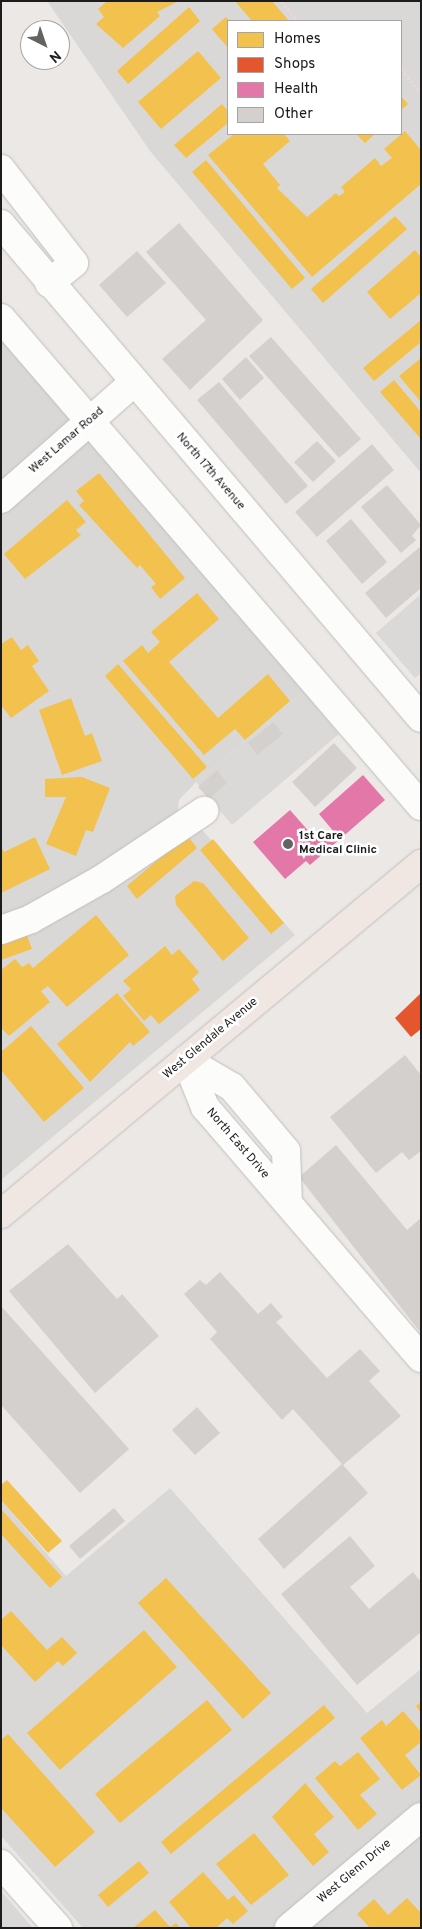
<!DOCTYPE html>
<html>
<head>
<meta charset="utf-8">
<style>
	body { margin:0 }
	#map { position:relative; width:422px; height:1929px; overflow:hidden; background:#ebe8e5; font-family:Overpass,sans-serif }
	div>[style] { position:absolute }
	.residential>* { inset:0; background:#dad8d7 }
	.parking>* { inset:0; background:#dbd9d8 }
	.homes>* { inset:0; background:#f2c14e }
	.shops>* { inset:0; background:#e4572e }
	.health>* { inset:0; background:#e377a8 }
	.building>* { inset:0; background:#d3d0ce }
	.path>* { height:3px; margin-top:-1.5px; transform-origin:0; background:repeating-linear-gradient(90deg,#ead8da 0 2.5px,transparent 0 5px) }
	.roads { filter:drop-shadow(0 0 1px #c0bfbd) drop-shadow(0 0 1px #c0bfbd) }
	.minor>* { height:28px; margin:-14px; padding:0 14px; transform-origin:14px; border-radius:14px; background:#fcfcfb }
	.major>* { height:28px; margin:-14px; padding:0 14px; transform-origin:14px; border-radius:14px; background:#f0e7e2 }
	.dots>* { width:14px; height:14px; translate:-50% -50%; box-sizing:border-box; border:2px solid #fff; border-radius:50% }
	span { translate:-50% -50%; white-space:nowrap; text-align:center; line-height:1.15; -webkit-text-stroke:5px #fff; paint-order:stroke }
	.street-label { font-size:12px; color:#1c1c1c }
	.poi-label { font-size:12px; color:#1c1c1c; font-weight:700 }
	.left { translate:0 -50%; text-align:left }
	.frame { position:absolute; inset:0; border:2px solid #1c1c1c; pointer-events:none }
	.legend { position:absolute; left:227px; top:20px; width:175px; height:115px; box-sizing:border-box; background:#fff; border:1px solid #a4a4a4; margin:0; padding:6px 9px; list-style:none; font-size:15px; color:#1c1c1c }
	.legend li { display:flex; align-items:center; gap:10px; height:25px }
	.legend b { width:25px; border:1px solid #a4a4a4 }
	.north { position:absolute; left:20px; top:20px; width:50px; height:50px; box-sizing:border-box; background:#fff; border:1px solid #a4a4a4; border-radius:50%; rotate:139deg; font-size:14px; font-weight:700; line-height:20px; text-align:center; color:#1c1c1c }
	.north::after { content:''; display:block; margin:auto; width:18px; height:22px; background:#646362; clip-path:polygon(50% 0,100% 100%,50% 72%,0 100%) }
</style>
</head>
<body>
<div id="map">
	<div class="residential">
		<div style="clip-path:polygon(evenodd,47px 1px,421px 1px,421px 473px,150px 151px,47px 1px,228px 21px,401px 21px,401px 134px,228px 134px,228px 21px)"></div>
		<div style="clip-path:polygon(1px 338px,303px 691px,196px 782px,179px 800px,177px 817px,72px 885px,1px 917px)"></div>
		<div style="clip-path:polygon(197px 824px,295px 935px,1px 1180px,1px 937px)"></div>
		<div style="clip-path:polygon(170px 1488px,367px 1713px,421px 1669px,421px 1928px,83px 1928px,1px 1836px,1px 1500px,66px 1576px)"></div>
		<div style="clip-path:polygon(1px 1891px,33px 1928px,1px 1928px)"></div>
	</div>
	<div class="parking">
		<div style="clip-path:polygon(421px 594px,421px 673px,415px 678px,376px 633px)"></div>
		<div style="clip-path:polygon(303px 691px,339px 734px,232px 825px,196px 782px)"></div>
	</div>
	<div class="homes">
		<div style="clip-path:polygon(107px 1px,179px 1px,157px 12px,160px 16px,123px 48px,96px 24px,104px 17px,98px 9px)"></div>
		<div style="clip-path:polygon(235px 1px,272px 1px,289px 21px,252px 21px)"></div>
		<div style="clip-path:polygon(189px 7px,200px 21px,128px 84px,117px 71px)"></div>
		<div style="clip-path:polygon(226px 17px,230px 21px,228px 48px,212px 29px)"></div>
		<div style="clip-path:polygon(198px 51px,221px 78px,161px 129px,138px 102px)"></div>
		<div style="clip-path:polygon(401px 96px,408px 104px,401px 110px)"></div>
		<div style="clip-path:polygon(222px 104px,228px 111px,228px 123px,186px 158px,174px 145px)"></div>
		<div style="clip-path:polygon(405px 131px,421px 150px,421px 184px,312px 277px,208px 155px,234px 134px,284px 134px,290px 141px,263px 164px,280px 185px,277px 188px,307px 217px,336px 193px,339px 196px,345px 192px,341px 187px,375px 158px,381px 166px,392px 158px,384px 149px)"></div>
		<div style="clip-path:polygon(356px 134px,375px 134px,365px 143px)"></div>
		<div style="clip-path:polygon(206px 160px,305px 278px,292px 289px,192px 172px)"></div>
		<div style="clip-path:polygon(395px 216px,407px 229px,323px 303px,311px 289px)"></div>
		<div style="clip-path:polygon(415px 250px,421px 257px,421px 293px,390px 319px,367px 292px)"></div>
		<div style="clip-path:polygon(421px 320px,421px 342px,374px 381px,363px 368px)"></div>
		<div style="clip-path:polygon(421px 358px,421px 402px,399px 376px)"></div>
		<div style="clip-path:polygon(394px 380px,421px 412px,421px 439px,380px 392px)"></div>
		<div style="clip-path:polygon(99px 473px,185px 578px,160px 599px,151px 587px,156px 584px,140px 565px,137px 568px,79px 505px,84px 501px,76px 491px)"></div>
		<div style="clip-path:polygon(67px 500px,86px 522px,76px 530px,81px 535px,25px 579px,4px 554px)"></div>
		<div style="clip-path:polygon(197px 593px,219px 619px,169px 662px,218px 718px,268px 674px,290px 701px,245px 740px,235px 729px,204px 755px,123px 661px,142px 645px,148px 653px,160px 642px,151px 632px)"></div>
		<div style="clip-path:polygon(12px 637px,21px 650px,28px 645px,39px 661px,32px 666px,49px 691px,11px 718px,1px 705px,1px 644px)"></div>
		<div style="clip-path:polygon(118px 664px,207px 767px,193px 779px,105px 676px)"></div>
		<div style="clip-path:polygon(71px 698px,85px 736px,92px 733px,102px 761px,62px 775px,39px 710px)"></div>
		<div style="clip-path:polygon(82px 777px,110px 788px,93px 832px,86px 830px,76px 856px,46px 844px,66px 797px,45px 797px,45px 779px)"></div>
		<div style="clip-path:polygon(187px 835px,197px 848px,137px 899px,127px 886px)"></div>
		<div style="clip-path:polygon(35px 837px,50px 869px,1px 893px,1px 846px,4px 852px)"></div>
		<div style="clip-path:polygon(213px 839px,284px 923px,271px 934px,200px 850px)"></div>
		<div style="clip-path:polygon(194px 881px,203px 883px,249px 938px,223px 961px,176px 905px,175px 896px)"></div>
		<div style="clip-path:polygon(96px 915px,129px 955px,67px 1007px,48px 986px,41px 991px,50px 1002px,9px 1036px,1px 1028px,1px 970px,15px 959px,22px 967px,29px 963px,33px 968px)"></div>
		<div style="clip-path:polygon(26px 933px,32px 949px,1px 960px,1px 943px)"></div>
		<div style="clip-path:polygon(165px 946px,172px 955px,179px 949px,199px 972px,192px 979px,200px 990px,159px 1024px,151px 1015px,144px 1021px,123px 996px,131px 989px,123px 981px)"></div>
		<div style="clip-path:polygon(117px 993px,150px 1032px,133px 1046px,130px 1042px,90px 1082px,57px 1044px)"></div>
		<div style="clip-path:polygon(31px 1026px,84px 1088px,44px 1122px,1px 1070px,1px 1052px)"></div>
		<div style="clip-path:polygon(7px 1480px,62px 1541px,48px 1553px,1px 1500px,1px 1485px)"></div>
		<div style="clip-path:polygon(1px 1509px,62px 1577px,50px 1588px,1px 1534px)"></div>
		<div style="clip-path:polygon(166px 1578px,271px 1693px,243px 1719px,138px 1603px)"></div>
		<div style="clip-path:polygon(11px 1611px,47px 1650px,62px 1637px,77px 1653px,63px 1666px,58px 1661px,35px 1682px,1px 1645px,1px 1620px)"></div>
		<div style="clip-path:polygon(144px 1630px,177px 1667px,60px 1770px,27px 1733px)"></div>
		<div style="clip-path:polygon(207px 1700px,232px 1730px,120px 1823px,95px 1794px)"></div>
		<div style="clip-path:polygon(421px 1702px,421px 1713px,416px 1706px)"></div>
		<div style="clip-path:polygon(324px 1705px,335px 1718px,171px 1854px,161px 1842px)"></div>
		<div style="clip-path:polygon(403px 1711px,421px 1732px,421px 1742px,405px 1755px,421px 1775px,402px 1790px,360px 1738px,382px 1720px,386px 1726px)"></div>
		<div style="clip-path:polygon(8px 1734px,95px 1832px,55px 1867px,1px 1808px,1px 1740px)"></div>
		<div style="clip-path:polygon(358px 1752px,380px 1779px,360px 1795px,377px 1814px,358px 1830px,315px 1778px,335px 1761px,340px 1766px)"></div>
		<div style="clip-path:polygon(305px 1783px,334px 1817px,314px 1834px,329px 1852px,313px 1866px,272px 1817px)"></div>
		<div style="clip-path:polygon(254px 1833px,289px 1875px,251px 1905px,216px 1864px)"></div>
		<div style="clip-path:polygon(139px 1861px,149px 1873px,108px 1907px,98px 1895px)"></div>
		<div style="clip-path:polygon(203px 1872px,228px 1900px,234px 1895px,248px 1911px,233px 1924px,227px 1918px,216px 1928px,191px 1928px,169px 1902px)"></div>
		<div style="clip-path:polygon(407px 1898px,421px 1913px,421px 1928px,370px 1928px,357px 1914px,374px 1899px,388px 1915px)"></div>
		<div style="clip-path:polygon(155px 1910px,170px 1927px,176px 1923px,180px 1928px,133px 1928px)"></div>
	</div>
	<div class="shops">
		<div style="clip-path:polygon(421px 993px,421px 1029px,411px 1037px,395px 1018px)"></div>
	</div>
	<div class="health">
		<div style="clip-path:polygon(363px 775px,385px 800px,310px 865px,306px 861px,285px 879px,253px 842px,290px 810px,312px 835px,319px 829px,327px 838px,334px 832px,319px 814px)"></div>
	</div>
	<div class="building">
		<div style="clip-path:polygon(179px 223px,263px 320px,190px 390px,162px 359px,206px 320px,146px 252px)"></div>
		<div style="clip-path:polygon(137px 251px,166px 283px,127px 317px,99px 285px)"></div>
		<div style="clip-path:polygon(271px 337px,361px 439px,339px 458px,249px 356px)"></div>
		<div style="clip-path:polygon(246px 357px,264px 378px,240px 400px,222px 379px)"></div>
		<div style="clip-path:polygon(219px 382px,308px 486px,286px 504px,197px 400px)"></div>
		<div style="clip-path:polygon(317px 441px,336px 461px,313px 482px,294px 462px)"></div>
		<div style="clip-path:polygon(372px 444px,394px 470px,317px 537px,295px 512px)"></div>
		<div style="clip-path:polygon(387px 485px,421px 525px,412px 536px,416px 540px,401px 553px,361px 507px)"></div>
		<div style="clip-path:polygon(351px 519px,387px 562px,362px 584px,326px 541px)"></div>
		<div style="clip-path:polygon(421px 546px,421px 588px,386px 618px,365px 593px)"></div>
		<div style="clip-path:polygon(273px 722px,283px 734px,257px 755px,248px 743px)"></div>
		<div style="clip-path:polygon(334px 743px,357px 768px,315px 807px,292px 782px)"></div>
		<div style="clip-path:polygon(217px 770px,227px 783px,209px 799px,198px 787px)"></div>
		<div style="clip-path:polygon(405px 1055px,421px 1075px,421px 1151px,409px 1160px,402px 1152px,376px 1173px,330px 1117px)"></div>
		<div style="clip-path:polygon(336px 1145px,407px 1230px,421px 1218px,421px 1333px,299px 1177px)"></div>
		<div style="clip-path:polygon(68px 1244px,117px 1299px,122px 1294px,159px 1336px,95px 1393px,9px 1291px)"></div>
		<div style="clip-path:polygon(220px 1272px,258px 1314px,271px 1303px,283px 1317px,276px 1322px,327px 1378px,360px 1349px,380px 1371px,369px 1381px,401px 1416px,343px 1465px,368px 1493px,284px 1569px,258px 1539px,342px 1464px,293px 1409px,282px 1420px,210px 1339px,217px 1332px,184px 1294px,200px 1280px,206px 1285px)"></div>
		<div style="clip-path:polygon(1px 1306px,129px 1449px,80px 1493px,1px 1405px)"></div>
		<div style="clip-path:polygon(197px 1407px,220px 1433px,195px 1455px,172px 1430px)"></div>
		<div style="clip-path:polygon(114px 1508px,125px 1521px,80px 1559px,69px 1546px)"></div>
		<div style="clip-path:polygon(350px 1536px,375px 1566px,350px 1587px,369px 1609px,413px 1572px,421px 1582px,421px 1632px,357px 1685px,281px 1594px)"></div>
	</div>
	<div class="path">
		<div style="left:281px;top:1px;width:26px;rotate:50deg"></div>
		<div style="left:401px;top:69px;width:30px;rotate:49deg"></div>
	</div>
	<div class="roads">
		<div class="minor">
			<div style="left:1px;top:169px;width:119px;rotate:52.2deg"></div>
			<div style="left:74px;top:263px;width:32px;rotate:141deg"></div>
			<div style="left:1px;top:224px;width:648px;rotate:49.63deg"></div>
			<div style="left:1px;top:318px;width:644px;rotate:49.28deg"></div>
			<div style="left:1px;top:499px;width:176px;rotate:-41.3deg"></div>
			<div style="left:1px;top:930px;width:32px;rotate:-20deg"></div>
			<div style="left:31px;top:919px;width:81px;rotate:-29.4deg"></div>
			<div style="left:102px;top:879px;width:123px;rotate:-33.7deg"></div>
			<div style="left:186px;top:1060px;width:51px;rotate:68deg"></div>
			<div style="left:205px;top:1107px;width:331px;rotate:49.3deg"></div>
			<div style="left:186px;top:1060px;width:53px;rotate:30.4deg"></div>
			<div style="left:232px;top:1087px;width:84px;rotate:49.8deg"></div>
			<div style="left:286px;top:1151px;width:52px;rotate:87.8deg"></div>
			<div style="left:1px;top:1864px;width:86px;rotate:48.3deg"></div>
			<div style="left:289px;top:1928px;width:172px;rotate:-40.1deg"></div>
		</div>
		<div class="major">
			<div style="left:1px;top:1214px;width:547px;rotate:-39.81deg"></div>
		</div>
	</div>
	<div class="dots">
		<div style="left:288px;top:844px;background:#646362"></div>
	</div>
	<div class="street-label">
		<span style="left:67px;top:441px;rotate:-41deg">West Lamar Road</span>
		<span style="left:210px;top:472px;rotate:49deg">North 17th Avenue</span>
		<span style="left:211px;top:1039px;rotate:-40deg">West Glendale Avenue</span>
		<span style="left:237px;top:1144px;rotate:49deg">North East Drive</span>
		<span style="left:355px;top:1872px;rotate:-40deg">West Glenn Drive</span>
	</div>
	<div class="poi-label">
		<span class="left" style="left:299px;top:844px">1st Care<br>Medical Clinic</span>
	</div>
	<div class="frame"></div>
	<ul class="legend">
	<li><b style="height:14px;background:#f2c14e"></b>Homes</li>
	<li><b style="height:14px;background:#e4572e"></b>Shops</li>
	<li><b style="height:14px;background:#e377a8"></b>Health</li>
	<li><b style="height:14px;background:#d3d0ce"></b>Other</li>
	</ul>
	<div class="north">N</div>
</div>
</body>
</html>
